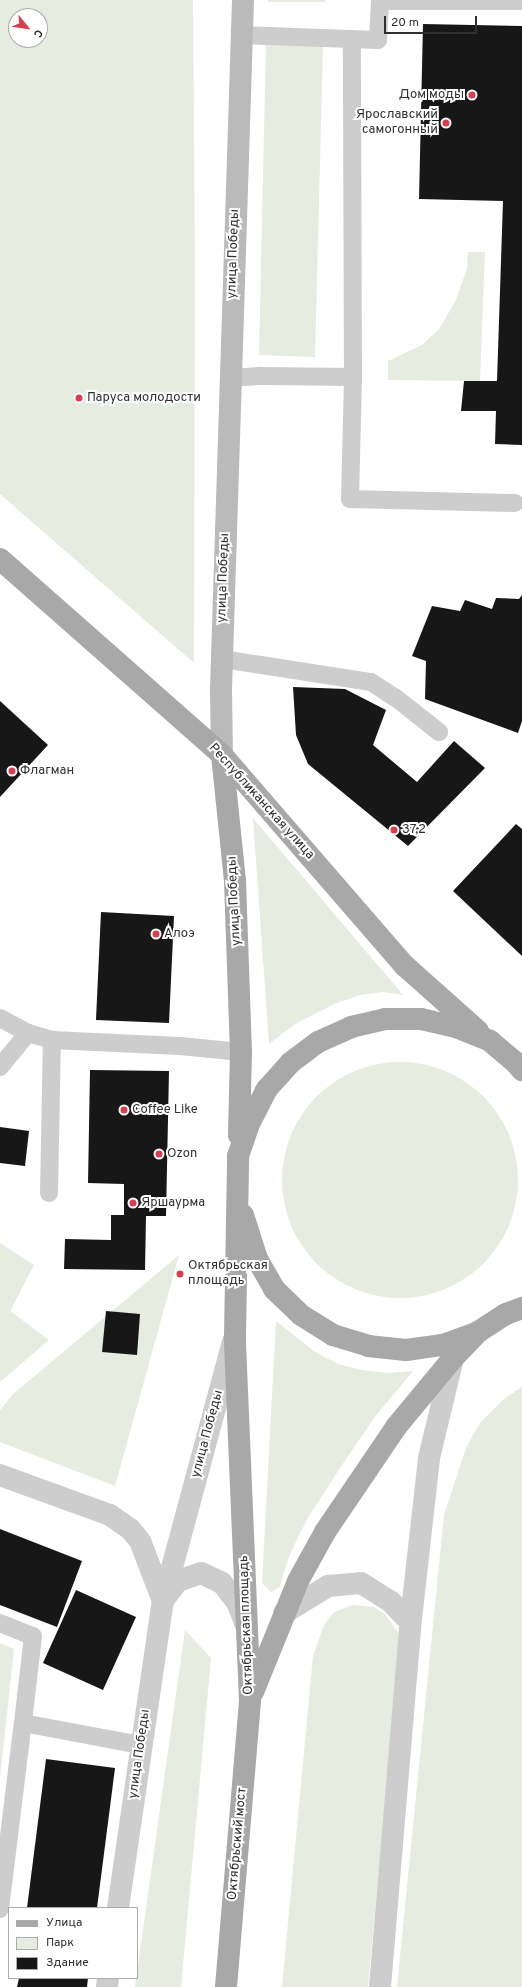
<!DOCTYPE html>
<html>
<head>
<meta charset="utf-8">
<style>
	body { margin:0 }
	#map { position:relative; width:522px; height:1987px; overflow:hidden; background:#fff; font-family:Overpass,sans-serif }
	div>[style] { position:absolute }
	.green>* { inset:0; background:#e6ecdf }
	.round { border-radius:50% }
	.building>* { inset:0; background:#171717 }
	.service>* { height:18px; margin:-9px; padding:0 9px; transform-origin:9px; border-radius:9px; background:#cdcdcd }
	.minor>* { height:22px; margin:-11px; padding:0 11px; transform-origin:11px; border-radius:11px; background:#cdcdcd }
	.secondary>* { height:22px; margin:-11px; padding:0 11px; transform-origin:11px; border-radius:11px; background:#bababa }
	.primary>* { height:22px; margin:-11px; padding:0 11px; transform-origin:11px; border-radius:11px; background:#a8a8a8 }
	.dots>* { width:11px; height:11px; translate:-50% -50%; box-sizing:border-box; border:2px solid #fff; border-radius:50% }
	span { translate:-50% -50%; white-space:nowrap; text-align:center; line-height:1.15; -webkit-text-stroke:4px #fff; paint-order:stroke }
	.poi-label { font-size:13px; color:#303030 }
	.right { translate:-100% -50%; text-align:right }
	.left { translate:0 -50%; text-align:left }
	.street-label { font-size:13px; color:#303030 }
	.legend { position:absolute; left:8px; top:1907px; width:130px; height:72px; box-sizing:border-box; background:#fff; border:1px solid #acacac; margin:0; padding:5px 7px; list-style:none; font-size:12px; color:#303030 }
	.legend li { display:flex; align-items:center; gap:8px; height:20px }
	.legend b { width:20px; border:1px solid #acacac }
	.north { position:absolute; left:8px; top:8px; width:40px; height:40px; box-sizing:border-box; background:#fff; border:1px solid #acacac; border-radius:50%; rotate:119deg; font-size:11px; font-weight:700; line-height:16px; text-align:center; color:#303030 }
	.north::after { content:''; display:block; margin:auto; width:14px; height:18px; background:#db3d4e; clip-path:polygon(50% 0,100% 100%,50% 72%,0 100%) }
	.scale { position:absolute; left:384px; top:16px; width:93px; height:18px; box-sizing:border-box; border:2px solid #303030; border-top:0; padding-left:5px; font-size:12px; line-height:14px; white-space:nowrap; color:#303030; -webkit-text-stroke:3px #fff; paint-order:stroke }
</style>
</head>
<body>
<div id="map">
	<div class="green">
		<div style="clip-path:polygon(evenodd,0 0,193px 0,195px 270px,194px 663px,0 494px,0 0,16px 16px,40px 16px,40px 40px,16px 40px,16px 16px)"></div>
		<div style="clip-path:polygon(268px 0,325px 0,325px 2px,268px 2px)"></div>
		<div style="clip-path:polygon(266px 45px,323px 46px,315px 357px,259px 355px)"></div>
		<div style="clip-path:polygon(468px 252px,485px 252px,480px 381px,388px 380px,388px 361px,422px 345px,439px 329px,455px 302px,467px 269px)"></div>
		<div style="clip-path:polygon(253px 818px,403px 995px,383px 992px,360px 995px,336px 1003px,295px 1024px,269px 1044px)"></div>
		<div class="round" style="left:282px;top:1062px;width:236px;height:236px"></div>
		<div style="clip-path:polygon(0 1243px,34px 1265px,10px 1311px,49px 1340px,0 1382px)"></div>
		<div style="clip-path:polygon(179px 1255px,115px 1486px,0 1442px,0 1410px,12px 1395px)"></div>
		<div style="clip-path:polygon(276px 1321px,315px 1352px,338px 1364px,362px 1370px,388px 1373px,413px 1371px,374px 1418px,340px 1468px,309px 1516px,298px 1537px,287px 1562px,280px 1587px,271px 1592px,262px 1583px)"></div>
		<div style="clip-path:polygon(522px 1387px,522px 1987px,397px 1987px,444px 1515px,466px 1448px,480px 1423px,504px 1399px)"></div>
		<div style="clip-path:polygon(353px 1605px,374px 1607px,385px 1614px,401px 1637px,368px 1987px,282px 1987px,313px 1656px,324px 1625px,334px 1612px)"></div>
		<div style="clip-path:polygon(185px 1630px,211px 1658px,181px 1987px,135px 1987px)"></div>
		<div style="clip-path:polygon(0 1643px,14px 1649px,0 1778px)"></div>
	</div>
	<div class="building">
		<div style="clip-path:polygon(423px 24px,522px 26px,522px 445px,495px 444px,496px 411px,461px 411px,464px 381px,497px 381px,503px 201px,419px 199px)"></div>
		<div style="clip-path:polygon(522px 595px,522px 721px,518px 733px,425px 699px,426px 661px,412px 656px,432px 606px,460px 611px,465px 600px,492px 609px,496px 598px,519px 599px)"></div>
		<div style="clip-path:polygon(293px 687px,345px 689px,386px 710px,373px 745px,417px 782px,454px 741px,485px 768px,408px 846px,308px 764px,296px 735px)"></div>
		<div style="clip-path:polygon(0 701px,48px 745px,0 797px)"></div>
		<div style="clip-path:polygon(516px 824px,522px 829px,522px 956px,453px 891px)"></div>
		<div style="clip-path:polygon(101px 912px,174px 916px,169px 1023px,96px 1020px)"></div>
		<div style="clip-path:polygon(90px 1070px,169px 1071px,166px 1216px,146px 1216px,145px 1270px,64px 1269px,65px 1239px,111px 1240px,111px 1215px,124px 1215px,124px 1184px,88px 1183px)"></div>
		<div style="clip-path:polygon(0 1127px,29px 1131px,25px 1166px,0 1163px)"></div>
		<div style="clip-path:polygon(106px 1311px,140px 1314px,137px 1355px,102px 1352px)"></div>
		<div style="clip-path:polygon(0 1529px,82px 1561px,57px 1627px,0 1605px)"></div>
		<div style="clip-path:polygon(76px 1590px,136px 1617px,103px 1690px,43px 1663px)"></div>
		<div style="clip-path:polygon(46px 1759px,115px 1768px,97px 1908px,27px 1908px)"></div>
		<div style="clip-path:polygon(19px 1978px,88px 1978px,87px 1987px,17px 1987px)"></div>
	</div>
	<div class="service">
		<div style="left:242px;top:35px;width:136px;rotate:2.1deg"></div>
		<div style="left:378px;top:40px;width:39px;rotate:-87deg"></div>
		<div style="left:380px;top:1px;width:142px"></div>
		<div style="left:353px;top:377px;width:122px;rotate:91.4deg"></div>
		<div style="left:350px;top:499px;width:165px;rotate:1.4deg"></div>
		<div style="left:230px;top:378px;width:32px;rotate:-4deg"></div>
		<div style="left:262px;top:376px;width:91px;rotate:0.6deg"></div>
		<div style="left:353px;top:377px;width:338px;rotate:-90.2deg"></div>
		<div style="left:222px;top:659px;width:151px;rotate:8.8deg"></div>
		<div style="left:371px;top:682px;width:30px;rotate:33deg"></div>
		<div style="left:396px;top:698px;width:55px;rotate:38.3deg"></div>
		<div style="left:0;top:1018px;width:32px;rotate:28deg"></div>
		<div style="left:28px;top:1033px;width:25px;rotate:16deg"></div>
		<div style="left:52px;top:1040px;width:128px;rotate:2.7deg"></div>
		<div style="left:180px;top:1046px;width:61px;rotate:5.6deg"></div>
		<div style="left:0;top:1067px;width:44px;rotate:-50.5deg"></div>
		<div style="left:49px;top:1193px;width:153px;rotate:-88.9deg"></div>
		<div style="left:0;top:1623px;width:35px;rotate:22deg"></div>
		<div style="left:33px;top:1636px;width:88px;rotate:96.6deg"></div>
		<div style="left:0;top:1909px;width:187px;rotate:-83deg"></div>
		<div style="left:23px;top:1723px;width:120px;rotate:10.6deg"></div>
	</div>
	<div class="minor">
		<div style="left:0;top:1475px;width:117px;rotate:20deg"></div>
		<div style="left:110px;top:1515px;width:24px;rotate:35deg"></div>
		<div style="left:130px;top:1529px;width:16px;rotate:50deg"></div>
		<div style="left:140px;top:1541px;width:64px;rotate:69deg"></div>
		<div style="left:165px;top:1598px;width:21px;rotate:-53deg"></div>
		<div style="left:178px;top:1581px;width:24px;rotate:-19deg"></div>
		<div style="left:201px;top:1573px;width:23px;rotate:25deg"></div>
		<div style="left:222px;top:1583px;width:24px;rotate:52deg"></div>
		<div style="left:237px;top:1602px;width:26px;rotate:69deg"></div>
		<div style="left:284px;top:1613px;width:52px;rotate:-31.5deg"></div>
		<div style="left:328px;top:1586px;width:33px;rotate:-5deg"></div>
		<div style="left:361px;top:1583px;width:34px;rotate:32deg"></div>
		<div style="left:390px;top:1601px;width:29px;rotate:46deg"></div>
		<div style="left:118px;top:1908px;width:310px;rotate:-81.7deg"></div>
		<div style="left:163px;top:1601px;width:268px;rotate:-74.9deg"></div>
		<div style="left:107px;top:1987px;width:9px;rotate:-84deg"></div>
		<div style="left:380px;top:1987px;width:360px;rotate:-85.2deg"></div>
		<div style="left:410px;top:1628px;width:171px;rotate:-83.6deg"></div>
		<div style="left:429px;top:1458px;width:103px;rotate:-76.5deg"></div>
	</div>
	<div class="secondary">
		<div style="left:222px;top:755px;width:66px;rotate:-90.9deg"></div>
		<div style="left:221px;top:689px;width:689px;rotate:-88.17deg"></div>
	</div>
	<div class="primary">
		<div style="left:0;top:559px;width:296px;rotate:41.4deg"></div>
		<div style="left:222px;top:755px;width:279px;rotate:49.1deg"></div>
		<div style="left:405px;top:966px;width:98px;rotate:41.7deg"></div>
		<div style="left:222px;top:755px;width:127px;rotate:84.1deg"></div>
		<div style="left:235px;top:881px;width:171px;rotate:88deg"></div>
		<div style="left:241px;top:1052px;width:83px;rotate:91.4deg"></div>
		<div style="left:243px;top:1215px;width:46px;rotate:72.3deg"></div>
		<div style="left:257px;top:1259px;width:34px;rotate:60deg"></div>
		<div style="left:274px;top:1289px;width:37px;rotate:44deg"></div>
		<div style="left:301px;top:1315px;width:38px;rotate:32deg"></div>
		<div style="left:333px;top:1335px;width:37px;rotate:17deg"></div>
		<div style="left:368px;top:1346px;width:38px;rotate:6deg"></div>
		<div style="left:406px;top:1350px;width:37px;rotate:-8deg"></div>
		<div style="left:443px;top:1345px;width:37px;rotate:-20deg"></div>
		<div style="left:478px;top:1332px;width:33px;rotate:-33deg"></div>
		<div style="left:506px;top:1314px;width:17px;rotate:-21deg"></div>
		<div style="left:253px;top:1692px;width:120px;rotate:-67.9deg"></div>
		<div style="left:298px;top:1581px;width:56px;rotate:-61.1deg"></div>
		<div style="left:325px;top:1532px;width:127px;rotate:-55.9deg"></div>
		<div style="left:396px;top:1427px;width:89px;rotate:-50.4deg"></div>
		<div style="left:453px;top:1358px;width:36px;rotate:-46deg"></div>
		<div style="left:226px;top:1987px;width:287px;rotate:-85.2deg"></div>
		<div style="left:250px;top:1701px;width:365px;rotate:-92.4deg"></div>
		<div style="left:235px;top:1336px;width:180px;rotate:-89deg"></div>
		<div style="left:238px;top:1156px;width:36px;rotate:-71deg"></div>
		<div style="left:250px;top:1122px;width:36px;rotate:-63deg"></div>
		<div style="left:266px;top:1090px;width:36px;rotate:-48deg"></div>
		<div style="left:290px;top:1063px;width:35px;rotate:-37deg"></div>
		<div style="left:318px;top:1042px;width:36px;rotate:-24deg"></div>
		<div style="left:351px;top:1027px;width:35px;rotate:-13deg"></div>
		<div style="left:385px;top:1019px;width:36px"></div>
		<div style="left:421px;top:1019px;width:36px;rotate:13deg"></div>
		<div style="left:456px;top:1027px;width:37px;rotate:22deg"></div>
		<div style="left:490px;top:1041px;width:33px;rotate:40deg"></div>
		<div style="left:515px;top:1062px;width:11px;rotate:49deg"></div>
	</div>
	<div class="dots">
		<div style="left:472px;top:95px;background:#db3d4e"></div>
		<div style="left:446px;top:123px;background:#db3d4e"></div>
		<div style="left:79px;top:398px;background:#db3d4e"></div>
		<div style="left:12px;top:771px;background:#db3d4e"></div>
		<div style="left:394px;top:830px;background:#db3d4e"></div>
		<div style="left:156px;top:934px;background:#db3d4e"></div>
		<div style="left:124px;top:1110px;background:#db3d4e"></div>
		<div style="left:159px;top:1154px;background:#db3d4e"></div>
		<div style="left:133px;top:1203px;background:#db3d4e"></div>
		<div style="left:180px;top:1274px;background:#db3d4e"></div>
	</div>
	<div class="poi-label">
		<span class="right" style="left:464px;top:95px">Дом моды</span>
		<span class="right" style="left:438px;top:123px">Ярославский<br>самогонный</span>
		<span class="left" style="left:87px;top:398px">Паруса молодости</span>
		<span class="left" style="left:20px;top:771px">Флагман</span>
		<span class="left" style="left:402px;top:830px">37,2</span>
		<span class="left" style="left:164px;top:934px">Алоэ</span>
		<span class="left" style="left:132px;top:1110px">Coffee Like</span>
		<span class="left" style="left:167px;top:1154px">Ozon</span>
		<span class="left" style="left:141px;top:1203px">Яршаурма</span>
		<span class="left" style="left:188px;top:1274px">Октябрьская<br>площадь</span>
	</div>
	<div class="street-label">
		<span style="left:234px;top:254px;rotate:-88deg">улица Победы</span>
		<span style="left:224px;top:578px;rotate:-88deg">улица Победы</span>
		<span style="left:261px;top:802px;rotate:48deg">Республиканская улица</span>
		<span style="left:235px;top:901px;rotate:-93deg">улица Победы</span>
		<span style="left:208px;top:1434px;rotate:-75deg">улица Победы</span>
		<span style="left:247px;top:1625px;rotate:-92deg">Октябрьская площадь</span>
		<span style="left:140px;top:1754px;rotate:-82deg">улица Победы</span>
		<span style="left:238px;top:1844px;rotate:-85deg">Октябрьский мост</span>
	</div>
	<ul class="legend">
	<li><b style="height:5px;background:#a8a8a8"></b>Улица</li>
	<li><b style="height:11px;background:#e6ecdf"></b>Парк</li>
	<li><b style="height:11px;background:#171717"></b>Здание</li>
	</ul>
	<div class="north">С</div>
	<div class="scale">20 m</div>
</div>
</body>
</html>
